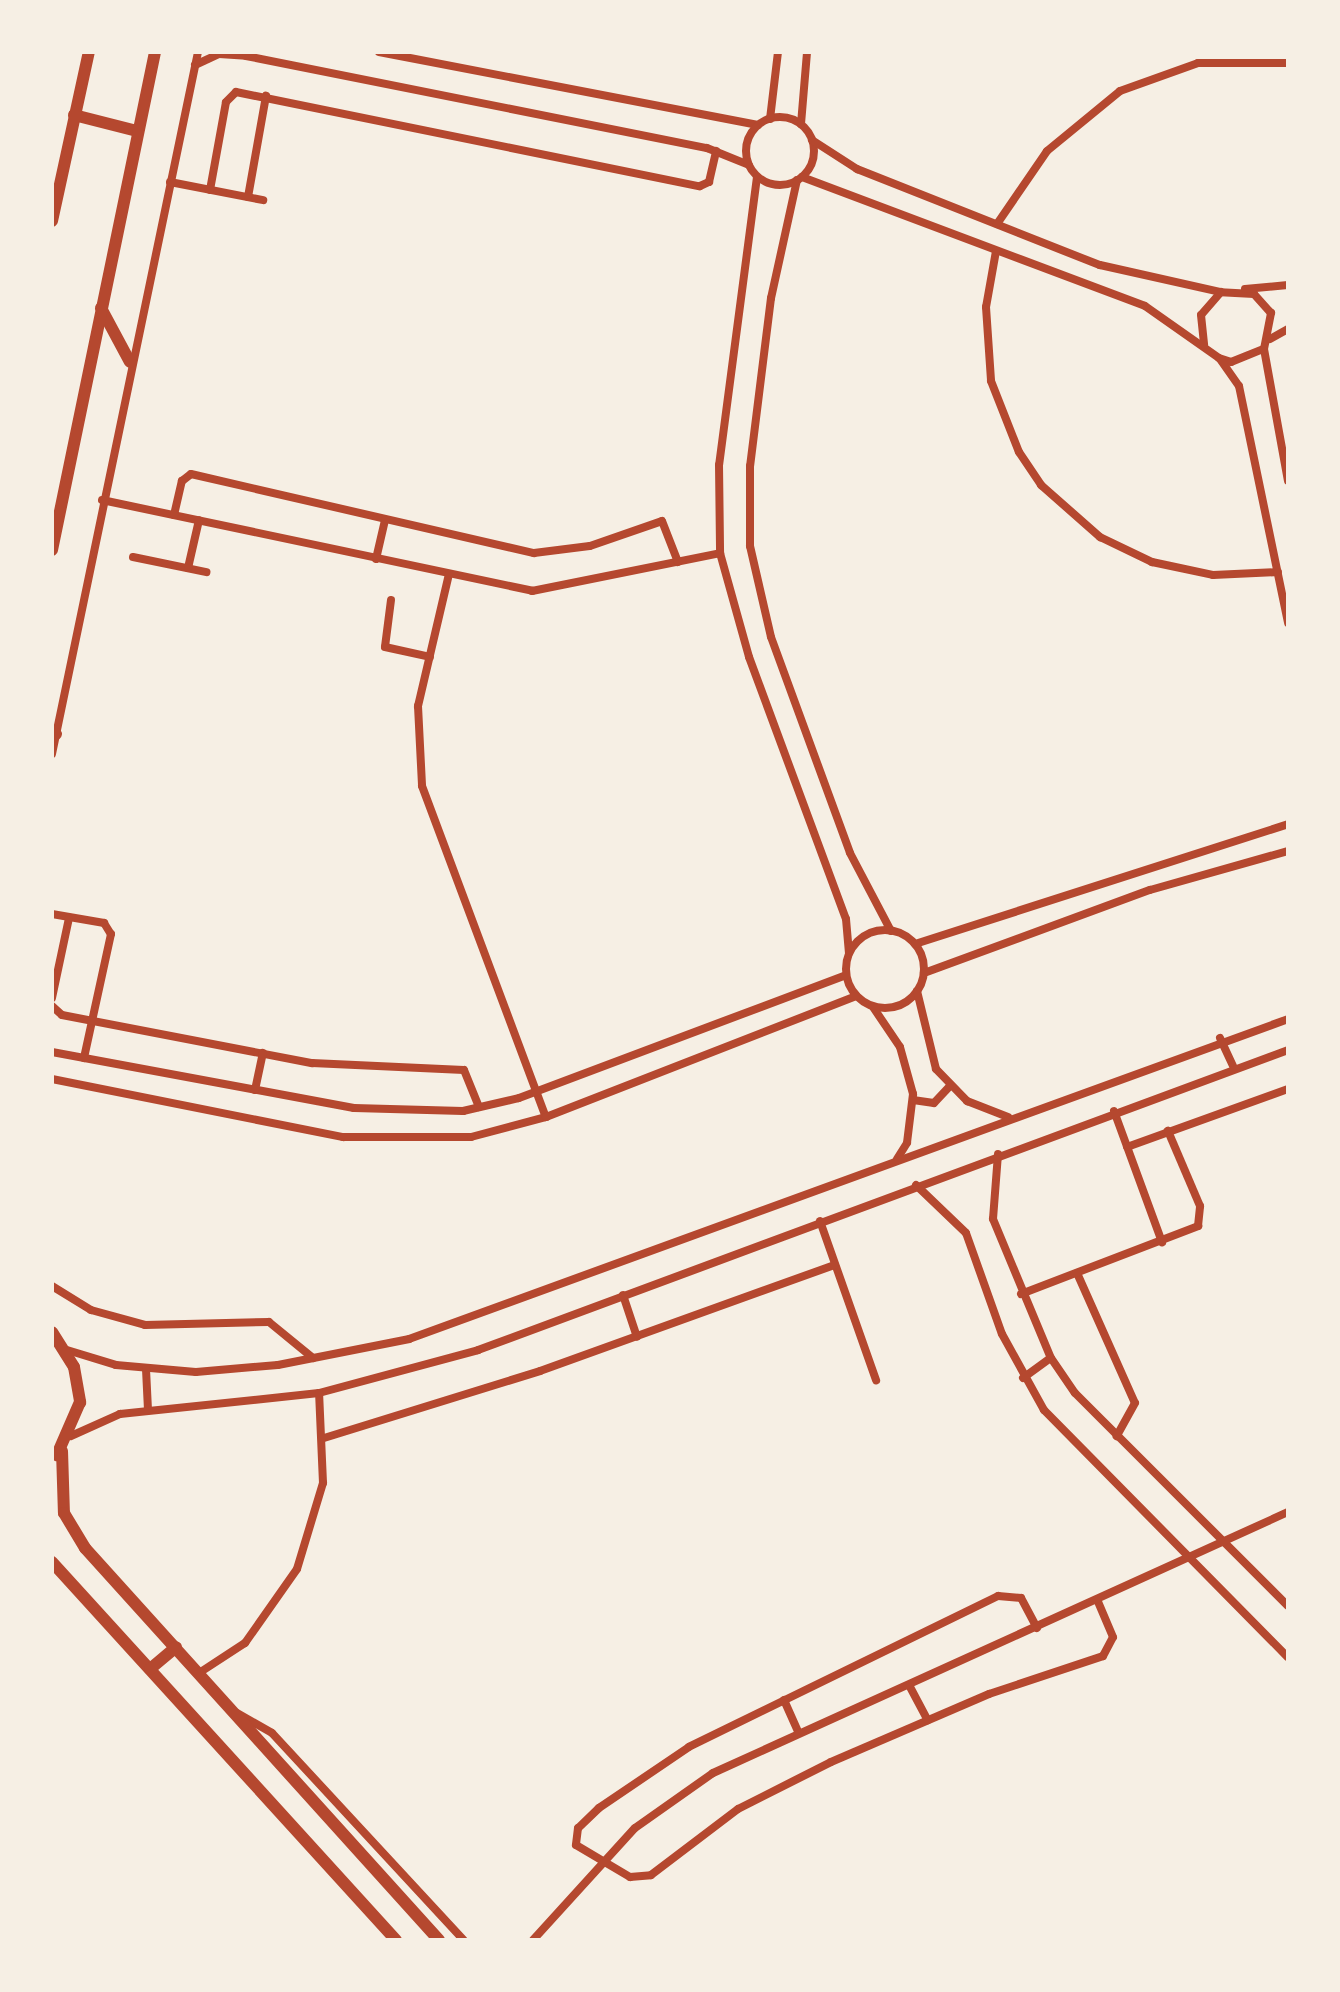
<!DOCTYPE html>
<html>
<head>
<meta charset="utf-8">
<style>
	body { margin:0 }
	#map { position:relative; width:1340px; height:1992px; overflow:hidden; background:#f6efe4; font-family:"Times New Roman",serif }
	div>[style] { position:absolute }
	.minor>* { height:8px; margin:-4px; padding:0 4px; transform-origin:4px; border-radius:4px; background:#b5482f }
	.minor>.ring { margin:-4px; padding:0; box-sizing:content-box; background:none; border:8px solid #b5482f; border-radius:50% }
	.tertiary>* { height:12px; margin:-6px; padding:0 6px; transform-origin:6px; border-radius:6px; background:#b5482f }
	span { translate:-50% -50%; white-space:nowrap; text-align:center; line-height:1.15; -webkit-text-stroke:8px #f6efe4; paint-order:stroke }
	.frame { position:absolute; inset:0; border:54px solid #f6efe4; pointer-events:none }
</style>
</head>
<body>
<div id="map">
	<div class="minor">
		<div style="left:379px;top:52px;width:386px;rotate:10.9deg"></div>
		<div style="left:195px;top:65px;width:26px;rotate:-25deg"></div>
		<div style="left:219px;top:54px;width:27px;rotate:4deg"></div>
		<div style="left:246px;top:56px;width:470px;rotate:11.3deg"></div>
		<div style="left:707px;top:148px;width:45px;rotate:22deg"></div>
		<div class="ring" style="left:746px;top:117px;width:60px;height:60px"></div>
		<div style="left:770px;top:119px;width:67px;rotate:-83.2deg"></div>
		<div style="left:801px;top:124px;width:72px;rotate:-85.2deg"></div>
		<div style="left:812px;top:140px;width:54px;rotate:32.8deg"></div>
		<div style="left:857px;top:169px;width:261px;rotate:21.6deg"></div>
		<div style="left:1100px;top:265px;width:124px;rotate:12.6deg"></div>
		<div style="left:757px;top:177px;width:290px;rotate:97.5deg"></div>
		<div style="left:719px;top:465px;width:88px;rotate:89.3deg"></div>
		<div style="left:720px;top:553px;width:108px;rotate:74.4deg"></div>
		<div style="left:749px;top:657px;width:279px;rotate:69.7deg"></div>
		<div style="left:846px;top:919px;width:34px;rotate:85deg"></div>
		<div style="left:802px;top:177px;width:366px;rotate:20.6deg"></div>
		<div style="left:1145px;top:306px;width:90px;rotate:35.1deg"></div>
		<div style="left:1219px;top:358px;width:13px;rotate:18deg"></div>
		<div style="left:1231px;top:362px;width:35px;rotate:-22deg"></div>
		<div style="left:1264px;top:349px;width:37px;rotate:-79deg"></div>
		<div style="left:1271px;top:313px;width:25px;rotate:-132deg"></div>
		<div style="left:1254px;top:294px;width:33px;rotate:-177deg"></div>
		<div style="left:1221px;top:292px;width:30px;rotate:131deg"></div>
		<div style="left:1201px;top:315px;width:30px;rotate:84deg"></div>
		<div style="left:797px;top:180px;width:121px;rotate:102.4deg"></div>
		<div style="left:771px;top:298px;width:169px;rotate:97.1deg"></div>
		<div style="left:750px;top:466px;width:80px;rotate:90deg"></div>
		<div style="left:750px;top:546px;width:93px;rotate:77deg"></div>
		<div style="left:771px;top:637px;width:230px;rotate:69.9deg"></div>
		<div style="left:850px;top:853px;width:88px;rotate:62.3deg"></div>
		<div style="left:170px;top:182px;width:95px;rotate:11deg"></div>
		<div style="left:210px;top:190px;width:89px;rotate:-79.7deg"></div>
		<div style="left:226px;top:102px;width:14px;rotate:-45deg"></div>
		<div style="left:236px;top:92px;width:473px;rotate:11.5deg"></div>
		<div style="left:700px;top:186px;width:10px;rotate:-24deg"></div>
		<div style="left:709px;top:182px;width:32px;rotate:-77deg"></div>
		<div style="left:248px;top:197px;width:103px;rotate:-79.9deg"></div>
		<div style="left:997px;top:224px;width:88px;rotate:-55.6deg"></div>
		<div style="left:1047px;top:151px;width:94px;rotate:-39.4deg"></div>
		<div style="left:1120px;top:91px;width:83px;rotate:-19.7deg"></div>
		<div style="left:1198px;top:63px;width:90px"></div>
		<div style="left:996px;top:251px;width:57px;rotate:100.1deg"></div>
		<div style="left:986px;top:307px;width:74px;rotate:86.1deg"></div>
		<div style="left:991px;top:381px;width:76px;rotate:68.5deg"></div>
		<div style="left:1019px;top:452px;width:40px;rotate:56deg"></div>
		<div style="left:1041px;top:485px;width:79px;rotate:41.4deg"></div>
		<div style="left:1100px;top:537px;width:58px;rotate:25.7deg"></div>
		<div style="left:1152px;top:562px;width:62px;rotate:12deg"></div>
		<div style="left:1213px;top:575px;width:65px;rotate:-2.6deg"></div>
		<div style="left:1245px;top:289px;width:43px;rotate:-5.3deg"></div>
		<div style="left:1270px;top:339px;width:21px;rotate:-29deg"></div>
		<div style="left:1264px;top:349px;width:134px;rotate:79.7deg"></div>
		<div style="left:1220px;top:359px;width:33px;rotate:55deg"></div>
		<div style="left:1239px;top:386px;width:242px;rotate:78.3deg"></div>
		<div style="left:102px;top:500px;width:440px;rotate:11.9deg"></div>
		<div style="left:532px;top:591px;width:192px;rotate:-11.4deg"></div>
		<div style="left:174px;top:515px;width:35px;rotate:-77deg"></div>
		<div style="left:182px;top:481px;width:11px;rotate:-38deg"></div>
		<div style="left:191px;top:474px;width:352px;rotate:13deg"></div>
		<div style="left:534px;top:553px;width:56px;rotate:-7.1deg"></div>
		<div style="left:590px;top:546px;width:76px;rotate:-19.1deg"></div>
		<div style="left:662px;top:521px;width:44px;rotate:68.7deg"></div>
		<div style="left:133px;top:557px;width:75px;rotate:11.6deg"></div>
		<div style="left:376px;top:559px;width:40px;rotate:-77deg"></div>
		<div style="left:188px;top:568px;width:49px;rotate:-77.1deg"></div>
		<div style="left:449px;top:574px;width:136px;rotate:103.2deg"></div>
		<div style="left:418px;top:706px;width:80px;rotate:87.1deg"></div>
		<div style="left:422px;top:786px;width:353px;rotate:69.5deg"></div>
		<div style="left:391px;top:600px;width:47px;rotate:97.3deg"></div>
		<div style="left:385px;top:647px;width:46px;rotate:12.5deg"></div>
		<div style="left:52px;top:754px;width:717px;rotate:-78.25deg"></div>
		<div style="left:52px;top:914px;width:53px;rotate:9.8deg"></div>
		<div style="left:104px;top:923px;width:13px;rotate:58deg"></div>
		<div style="left:111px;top:934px;width:127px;rotate:102.3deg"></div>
		<div class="ring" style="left:846px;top:930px;width:70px;height:70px"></div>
		<div style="left:915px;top:944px;width:392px;rotate:-17.8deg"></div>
		<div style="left:924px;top:973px;width:241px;rotate:-20.2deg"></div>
		<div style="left:1150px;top:890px;width:143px;rotate:-15.8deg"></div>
		<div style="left:917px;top:991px;width:80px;rotate:76.3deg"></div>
		<div style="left:936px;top:1069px;width:45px;rotate:45.9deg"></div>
		<div style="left:967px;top:1101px;width:44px;rotate:21.3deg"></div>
		<div style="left:52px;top:998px;width:82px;rotate:-78deg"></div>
		<div style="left:52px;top:1006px;width:13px;rotate:42deg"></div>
		<div style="left:62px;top:1015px;width:255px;rotate:10.9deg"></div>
		<div style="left:312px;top:1063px;width:152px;rotate:2.6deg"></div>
		<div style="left:464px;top:1070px;width:40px;rotate:68deg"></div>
		<div style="left:873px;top:1007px;width:48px;rotate:56deg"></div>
		<div style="left:900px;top:1047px;width:49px;rotate:74.5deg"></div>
		<div style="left:913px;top:1094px;width:49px;rotate:97deg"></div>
		<div style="left:907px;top:1143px;width:19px;rotate:122deg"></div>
		<div style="left:1220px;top:1038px;width:31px;rotate:65deg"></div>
		<div style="left:52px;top:1052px;width:307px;rotate:10.5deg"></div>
		<div style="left:354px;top:1108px;width:109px;rotate:1.6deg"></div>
		<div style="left:463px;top:1111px;width:57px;rotate:-13.1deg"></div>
		<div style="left:519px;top:1098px;width:349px;rotate:-20.6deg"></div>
		<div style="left:52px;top:1079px;width:297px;rotate:11.3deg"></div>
		<div style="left:343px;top:1137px;width:128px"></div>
		<div style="left:471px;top:1137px;width:78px;rotate:-14.9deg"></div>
		<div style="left:546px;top:1117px;width:333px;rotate:-21.3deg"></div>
		<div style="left:255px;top:1090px;width:38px;rotate:-78deg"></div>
		<div style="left:913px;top:1100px;width:21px;rotate:8deg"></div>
		<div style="left:934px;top:1103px;width:22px;rotate:-47deg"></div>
		<div style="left:1114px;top:1111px;width:140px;rotate:69.9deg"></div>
		<div style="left:1127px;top:1147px;width:171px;rotate:-19.8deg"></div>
		<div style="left:998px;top:1154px;width:65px;rotate:94.4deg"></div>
		<div style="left:993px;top:1219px;width:151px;rotate:67.4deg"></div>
		<div style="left:1051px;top:1358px;width:42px;rotate:55.6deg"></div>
		<div style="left:1075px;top:1393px;width:301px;rotate:45deg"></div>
		<div style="left:916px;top:1185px;width:69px;rotate:43.8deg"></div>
		<div style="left:966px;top:1233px;width:107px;rotate:70.4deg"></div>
		<div style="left:1002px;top:1334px;width:87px;rotate:61.1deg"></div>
		<div style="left:1044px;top:1410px;width:347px;rotate:45.4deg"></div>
		<div style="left:820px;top:1221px;width:169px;rotate:70.6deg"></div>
		<div style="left:1077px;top:1273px;width:142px;rotate:66deg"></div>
		<div style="left:1135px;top:1403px;width:38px;rotate:119deg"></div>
		<div style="left:52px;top:1286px;width:46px;rotate:31.6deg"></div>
		<div style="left:91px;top:1310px;width:56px;rotate:15.5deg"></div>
		<div style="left:145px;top:1325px;width:124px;rotate:-1.4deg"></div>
		<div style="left:269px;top:1322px;width:57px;rotate:39.3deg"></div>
		<div style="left:1021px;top:1294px;width:190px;rotate:-21deg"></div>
		<div style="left:1198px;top:1226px;width:20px;rotate:-84deg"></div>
		<div style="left:1200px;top:1206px;width:82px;rotate:-113.1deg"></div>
		<div style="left:623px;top:1295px;width:44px;rotate:71.6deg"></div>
		<div style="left:67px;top:1350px;width:51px;rotate:17deg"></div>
		<div style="left:116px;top:1365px;width:80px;rotate:5deg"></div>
		<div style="left:196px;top:1372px;width:82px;rotate:-4.9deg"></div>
		<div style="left:278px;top:1365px;width:134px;rotate:-11.2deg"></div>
		<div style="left:409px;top:1339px;width:935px;rotate:-20deg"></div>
		<div style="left:146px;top:1369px;width:41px;rotate:87.2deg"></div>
		<div style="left:1023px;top:1378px;width:34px;rotate:-36deg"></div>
		<div style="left:71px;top:1436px;width:54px;rotate:-24.2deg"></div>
		<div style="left:120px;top:1414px;width:200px;rotate:-6deg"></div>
		<div style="left:319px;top:1393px;width:165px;rotate:-15.1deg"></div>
		<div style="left:478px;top:1350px;width:864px;rotate:-20.32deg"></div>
		<div style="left:324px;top:1438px;width:226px;rotate:-17.2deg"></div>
		<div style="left:540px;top:1371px;width:313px;rotate:-19.8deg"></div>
		<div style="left:1037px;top:1628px;width:34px;rotate:-118deg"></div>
		<div style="left:1021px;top:1598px;width:23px;rotate:-175deg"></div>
		<div style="left:998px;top:1596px;width:344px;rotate:154deg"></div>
		<div style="left:689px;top:1747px;width:109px;rotate:145.9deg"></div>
		<div style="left:599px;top:1808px;width:29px;rotate:136deg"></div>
		<div style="left:578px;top:1828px;width:17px;rotate:97deg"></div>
		<div style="left:576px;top:1845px;width:63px;rotate:30.7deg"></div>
		<div style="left:630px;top:1877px;width:21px;rotate:-5deg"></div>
		<div style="left:651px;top:1875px;width:109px;rotate:-37.2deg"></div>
		<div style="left:738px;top:1809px;width:104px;rotate:-26.8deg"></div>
		<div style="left:831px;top:1762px;width:172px;rotate:-23.3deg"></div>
		<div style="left:989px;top:1694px;width:120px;rotate:-18.4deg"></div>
		<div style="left:1103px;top:1656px;width:21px;rotate:-62deg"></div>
		<div style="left:1113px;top:1637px;width:39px;rotate:-113deg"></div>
		<div style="left:199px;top:1673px;width:55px;rotate:-33.1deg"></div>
		<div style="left:245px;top:1643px;width:90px;rotate:-54.9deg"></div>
		<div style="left:297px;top:1569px;width:90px;rotate:-73.2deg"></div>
		<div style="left:323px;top:1483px;width:90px;rotate:-92.5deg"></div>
		<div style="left:909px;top:1685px;width:40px;rotate:62deg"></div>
		<div style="left:784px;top:1700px;width:36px;rotate:66deg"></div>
		<div style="left:237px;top:1713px;width:40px;rotate:29.7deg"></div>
		<div style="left:272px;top:1733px;width:282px;rotate:47.2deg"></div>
		<div style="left:533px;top:1940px;width:151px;rotate:-47.7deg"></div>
		<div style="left:635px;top:1828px;width:95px;rotate:-35.2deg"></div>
		<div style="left:713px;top:1773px;width:631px;rotate:-24.41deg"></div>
	</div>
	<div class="tertiary">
		<div style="left:74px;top:115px;width:65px;rotate:14.3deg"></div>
		<div style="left:52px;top:221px;width:173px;rotate:-77.7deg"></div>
		<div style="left:101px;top:308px;width:61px;rotate:61.8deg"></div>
		<div style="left:52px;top:550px;width:509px;rotate:-78.31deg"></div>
		<div style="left:52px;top:737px;width:5px;rotate:-37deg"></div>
		<div style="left:52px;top:1332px;width:41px;rotate:57.8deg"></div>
		<div style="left:74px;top:1367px;width:36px;rotate:80deg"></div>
		<div style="left:80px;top:1402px;width:58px;rotate:113.5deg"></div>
		<div style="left:62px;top:1451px;width:62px;rotate:88.2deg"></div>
		<div style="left:64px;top:1513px;width:41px;rotate:59deg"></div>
		<div style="left:85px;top:1548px;width:528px;rotate:47.92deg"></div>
		<div style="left:52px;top:1562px;width:511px;rotate:47.7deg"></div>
		<div style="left:150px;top:1669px;width:34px;rotate:-40deg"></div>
	</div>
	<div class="frame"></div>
</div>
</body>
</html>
